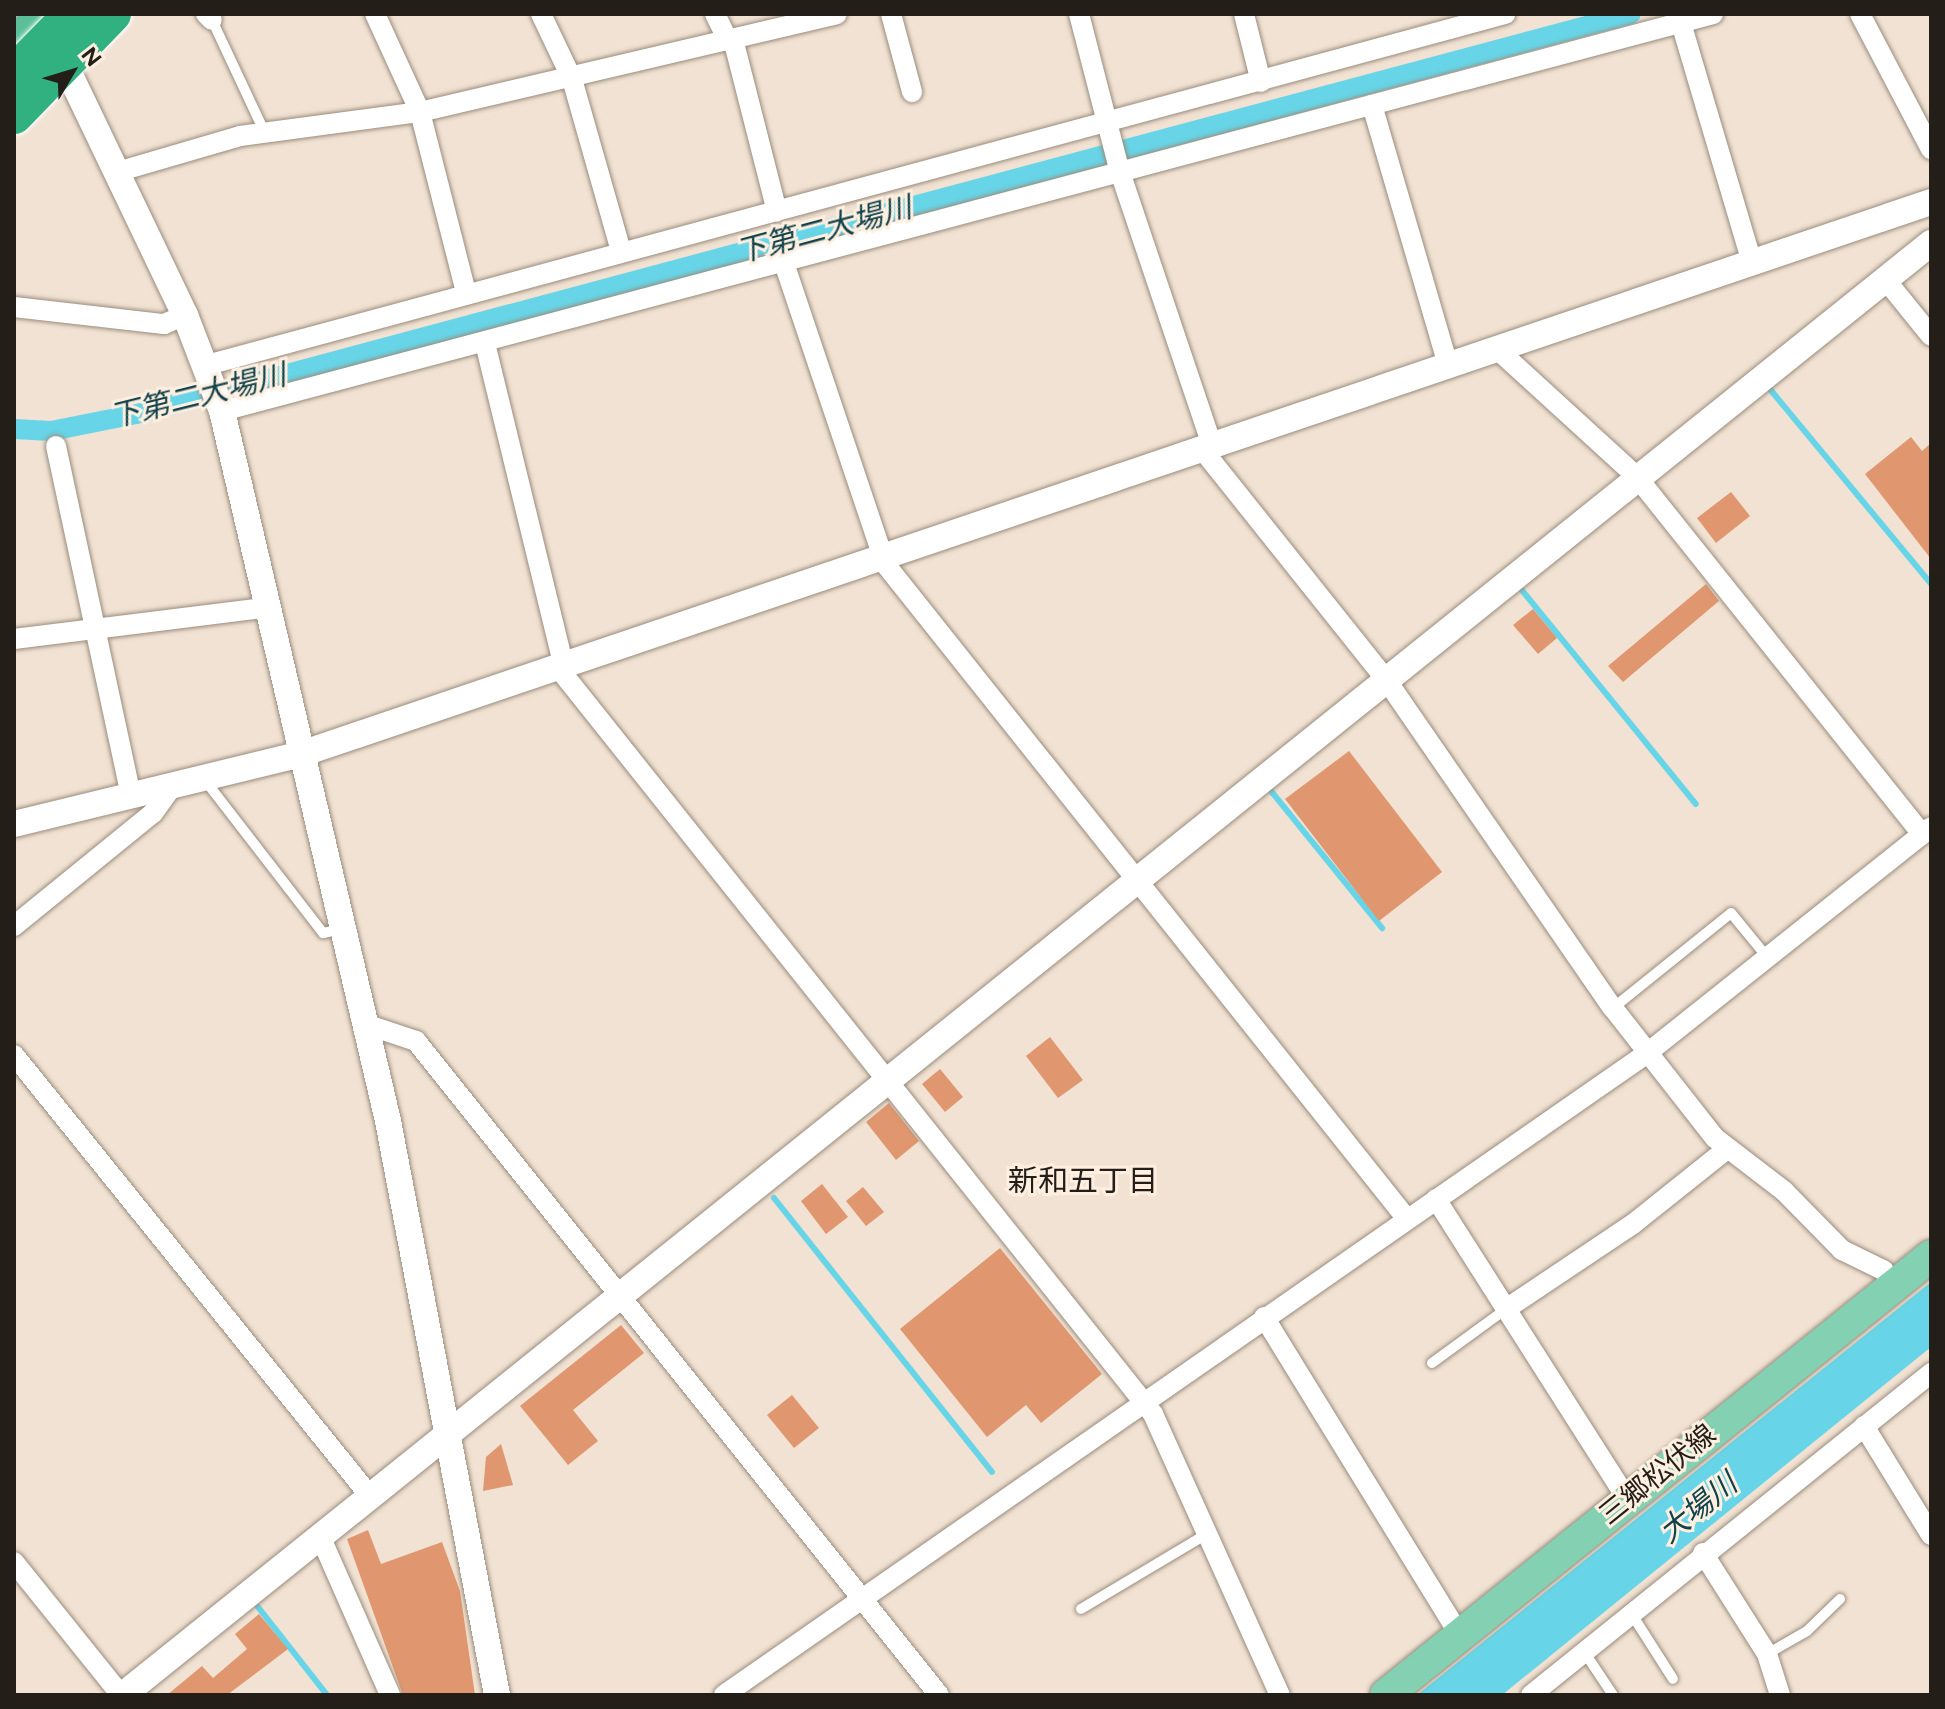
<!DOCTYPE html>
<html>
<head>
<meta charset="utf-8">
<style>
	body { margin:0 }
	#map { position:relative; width:1945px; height:1709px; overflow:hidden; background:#f1e2d3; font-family:Figtree,"Noto Sans JP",sans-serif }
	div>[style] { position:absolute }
	.water>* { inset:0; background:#67d5e7 }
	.stream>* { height:6px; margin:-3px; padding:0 3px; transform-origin:3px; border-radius:3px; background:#67d5e7 }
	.canal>* { height:20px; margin:-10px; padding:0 10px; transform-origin:10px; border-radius:10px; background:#67d5e7 }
	.building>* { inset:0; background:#e0976f }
	.roads { filter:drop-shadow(0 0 2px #9a8c7d) drop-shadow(0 0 2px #9a8c7d) }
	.service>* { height:10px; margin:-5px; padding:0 5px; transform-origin:5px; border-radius:5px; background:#fff }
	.minor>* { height:20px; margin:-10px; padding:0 10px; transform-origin:10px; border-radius:10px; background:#fff }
	.tertiary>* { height:26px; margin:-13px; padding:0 13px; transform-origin:13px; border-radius:13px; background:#fff }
	.primary>* { height:32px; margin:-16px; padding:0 16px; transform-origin:16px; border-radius:16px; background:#84d0b3 }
	.trunk>* { height:34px; margin:-17px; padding:0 17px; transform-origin:17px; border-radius:17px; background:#5bc09a }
	.bridges { filter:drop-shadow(0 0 2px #fff) drop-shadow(0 0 2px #fff) }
	.motorway-bridge>* { height:38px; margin:-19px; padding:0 19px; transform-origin:19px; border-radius:19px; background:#32b180 }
	span { translate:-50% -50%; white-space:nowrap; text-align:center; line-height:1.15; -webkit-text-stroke:6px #ffefe0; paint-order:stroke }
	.street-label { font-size:28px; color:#241e19 }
	.water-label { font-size:30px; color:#11434b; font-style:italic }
	.neighbourhood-label { font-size:30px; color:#241e19 }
	.frame { position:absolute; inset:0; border:16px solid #241e19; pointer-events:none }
	.north { position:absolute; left:32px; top:32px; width:80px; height:80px; -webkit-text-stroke:6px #ffefe0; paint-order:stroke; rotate:52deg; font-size:22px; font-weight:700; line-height:32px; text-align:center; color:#241e19 }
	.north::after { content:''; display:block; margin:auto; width:28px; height:36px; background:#241e19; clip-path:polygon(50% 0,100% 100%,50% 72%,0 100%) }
</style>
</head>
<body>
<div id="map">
	<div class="water">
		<div style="clip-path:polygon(1931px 1282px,1931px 1347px,1502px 1695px,1417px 1695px)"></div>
	</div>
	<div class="stream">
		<div style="left:1769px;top:388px;width:254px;rotate:50.4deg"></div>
		<div style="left:1521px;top:589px;width:277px;rotate:50.9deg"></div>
		<div style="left:1267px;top:786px;width:183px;rotate:51deg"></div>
		<div style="left:774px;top:1198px;width:350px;rotate:51.5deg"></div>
		<div style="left:258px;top:1607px;width:112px;rotate:51.9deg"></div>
	</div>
	<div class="canal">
		<div style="left:14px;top:429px;width:37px;rotate:3deg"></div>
		<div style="left:51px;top:431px;width:92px;rotate:-11.3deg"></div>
		<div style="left:141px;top:413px;width:1542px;rotate:-14.99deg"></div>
	</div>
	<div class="building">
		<div style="clip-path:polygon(1911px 437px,1922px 451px,1931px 443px,1931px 559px,1865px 474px)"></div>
		<div style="clip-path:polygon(1731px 492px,1750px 516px,1716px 543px,1697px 518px)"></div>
		<div style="clip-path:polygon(1706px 584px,1719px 601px,1623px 682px,1608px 666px)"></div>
		<div style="clip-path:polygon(1533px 609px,1557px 638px,1538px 654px,1513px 625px)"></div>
		<div style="clip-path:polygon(1349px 751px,1442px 872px,1379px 921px,1285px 799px)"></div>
		<div style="clip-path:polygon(1050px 1037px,1083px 1080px,1058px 1098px,1026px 1056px)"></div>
		<div style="clip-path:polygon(940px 1069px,963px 1097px,945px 1112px,922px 1084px)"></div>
		<div style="clip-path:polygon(889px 1103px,919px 1141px,896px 1160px,866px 1122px)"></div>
		<div style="clip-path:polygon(822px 1184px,848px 1217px,826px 1234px,801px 1201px)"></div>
		<div style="clip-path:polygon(863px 1187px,884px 1212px,866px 1226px,846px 1201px)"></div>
		<div style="clip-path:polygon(1000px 1248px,1102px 1374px,1041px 1423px,1026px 1405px,987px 1437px,900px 1329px)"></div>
		<div style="clip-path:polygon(621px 1325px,644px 1353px,573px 1410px,598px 1441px,568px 1465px,520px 1406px)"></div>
		<div style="clip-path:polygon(792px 1395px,819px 1428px,794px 1448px,767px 1415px)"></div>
		<div style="clip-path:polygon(501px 1444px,513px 1485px,483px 1491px,486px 1457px)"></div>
		<div style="clip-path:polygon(368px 1530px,381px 1564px,442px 1542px,460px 1591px,475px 1695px,403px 1695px,347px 1539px)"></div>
		<div style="clip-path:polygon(259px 1614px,288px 1649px,227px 1695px,167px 1695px,202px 1666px,213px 1678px,247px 1649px,235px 1634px)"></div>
	</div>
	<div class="roads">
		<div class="service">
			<div style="left:212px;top:20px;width:123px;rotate:64.9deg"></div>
			<div style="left:204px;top:779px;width:195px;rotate:52.3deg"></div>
			<div style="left:323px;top:933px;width:19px;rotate:-12deg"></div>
			<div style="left:1613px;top:1008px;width:151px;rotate:-38.8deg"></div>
			<div style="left:1731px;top:913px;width:58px;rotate:50.6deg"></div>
			<div style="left:1432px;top:1363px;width:92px;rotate:-36.1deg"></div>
			<div style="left:1081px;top:1609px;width:147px;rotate:-30.8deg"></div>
			<div style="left:1631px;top:1613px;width:78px;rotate:57.5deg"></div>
			<div style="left:1583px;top:1650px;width:54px;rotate:56.3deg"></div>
			<div style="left:1767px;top:1654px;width:46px;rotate:-29.9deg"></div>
			<div style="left:1807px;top:1631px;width:46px;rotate:-44.1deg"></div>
		</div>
		<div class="minor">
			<div style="left:206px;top:14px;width:8px;rotate:45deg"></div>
			<div style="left:375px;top:14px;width:108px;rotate:65.3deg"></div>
			<div style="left:420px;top:112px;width:187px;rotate:75.7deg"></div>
			<div style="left:541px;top:14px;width:72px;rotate:64.5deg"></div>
			<div style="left:572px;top:79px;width:179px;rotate:74.1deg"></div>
			<div style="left:715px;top:14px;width:30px;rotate:64deg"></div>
			<div style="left:891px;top:14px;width:81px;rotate:74.9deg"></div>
			<div style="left:1079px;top:14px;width:163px;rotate:75.5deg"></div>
			<div style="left:1120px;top:172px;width:289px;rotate:71.4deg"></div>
			<div style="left:1244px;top:14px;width:70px;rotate:76deg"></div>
			<div style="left:1860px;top:14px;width:153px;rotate:62.3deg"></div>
			<div style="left:1681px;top:23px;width:249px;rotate:73.5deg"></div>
			<div style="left:733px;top:39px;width:178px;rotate:75.7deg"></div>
			<div style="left:1372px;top:105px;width:271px;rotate:73.7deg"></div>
			<div style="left:117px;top:172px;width:128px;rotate:-16.3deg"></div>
			<div style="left:240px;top:136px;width:182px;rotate:-7.6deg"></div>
			<div style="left:420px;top:112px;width:428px;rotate:-13.2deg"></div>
			<div style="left:784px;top:263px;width:307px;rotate:71.4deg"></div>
			<div style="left:1885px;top:279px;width:73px;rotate:51.1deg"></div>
			<div style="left:14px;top:307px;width:151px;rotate:6.5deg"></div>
			<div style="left:164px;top:324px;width:23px;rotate:-23deg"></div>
			<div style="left:485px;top:343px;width:329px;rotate:76.3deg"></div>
			<div style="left:1497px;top:349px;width:190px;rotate:42.4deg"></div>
			<div style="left:1637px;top:477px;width:457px;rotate:51.4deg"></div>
			<div style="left:207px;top:365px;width:1345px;rotate:-15.13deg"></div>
			<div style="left:222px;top:411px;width:1543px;rotate:-14.91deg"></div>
			<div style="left:56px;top:446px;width:357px;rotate:77.9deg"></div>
			<div style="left:1202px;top:449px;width:297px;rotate:51.4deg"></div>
			<div style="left:1387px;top:681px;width:397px;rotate:55.4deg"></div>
			<div style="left:1613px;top:1008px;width:165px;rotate:51.9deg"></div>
			<div style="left:1715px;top:1138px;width:87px;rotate:37.5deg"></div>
			<div style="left:1784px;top:1191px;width:83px;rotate:45.5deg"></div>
			<div style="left:1842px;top:1250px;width:46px;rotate:26deg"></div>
			<div style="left:1883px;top:1270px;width:19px;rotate:51deg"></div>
			<div style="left:878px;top:555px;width:849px;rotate:51.46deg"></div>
			<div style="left:14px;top:639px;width:252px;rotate:-7.1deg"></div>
			<div style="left:556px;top:665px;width:958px;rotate:51.44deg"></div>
			<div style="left:1153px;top:1414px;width:308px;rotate:65.7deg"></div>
			<div style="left:14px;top:926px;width:179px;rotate:-39.1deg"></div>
			<div style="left:153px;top:813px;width:34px;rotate:-54deg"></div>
			<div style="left:365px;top:1024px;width:54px;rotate:18.4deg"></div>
			<div style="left:416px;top:1041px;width:837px;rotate:51.35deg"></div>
			<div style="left:14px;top:1055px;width:567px;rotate:51.09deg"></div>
			<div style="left:1436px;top:1199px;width:356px;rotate:57.5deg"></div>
			<div style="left:1506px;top:1309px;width:153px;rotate:-33.8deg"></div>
			<div style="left:1633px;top:1224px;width:120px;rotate:-38.6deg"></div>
			<div style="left:1264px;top:1317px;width:372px;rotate:58.4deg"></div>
			<div style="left:1864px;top:1426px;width:128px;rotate:58.4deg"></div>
			<div style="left:320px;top:1536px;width:174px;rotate:66.2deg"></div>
			<div style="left:1703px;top:1553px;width:120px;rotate:57.6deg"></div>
			<div style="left:1767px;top:1654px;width:43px;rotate:72.4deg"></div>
			<div style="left:14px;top:1562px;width:171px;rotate:51.2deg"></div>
			<div style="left:724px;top:1695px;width:1123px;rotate:-34.81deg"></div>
			<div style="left:1646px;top:1054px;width:364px;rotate:-38.5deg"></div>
			<div style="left:1531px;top:1695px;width:514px;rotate:-38.83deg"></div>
		</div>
		<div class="tertiary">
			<div style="left:59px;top:52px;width:292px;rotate:64.4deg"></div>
			<div style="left:185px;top:315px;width:103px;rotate:68.9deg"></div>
			<div style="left:222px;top:411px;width:729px;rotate:76.84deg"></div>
			<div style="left:388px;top:1121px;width:584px;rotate:79.25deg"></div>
			<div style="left:14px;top:824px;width:292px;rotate:-13.7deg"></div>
			<div style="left:298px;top:755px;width:1724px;rotate:-18.71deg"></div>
			<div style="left:123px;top:1695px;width:2319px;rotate:-38.77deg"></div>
		</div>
		<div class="primary">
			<div style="left:1386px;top:1695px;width:700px;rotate:-38.85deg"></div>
		</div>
		<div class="trunk">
			<div style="left:14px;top:45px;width:43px;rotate:-45.9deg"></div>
		</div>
	</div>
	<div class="bridges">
		<div class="motorway-bridge">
			<div style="left:14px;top:74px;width:84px;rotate:-45.5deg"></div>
			<div style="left:14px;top:115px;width:141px;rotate:-45.9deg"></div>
		</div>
	</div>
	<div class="street-label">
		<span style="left:1657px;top:1474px;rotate:-39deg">三郷松伏線</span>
	</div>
	<div class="water-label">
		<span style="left:824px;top:230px;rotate:-15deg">下第二大場川</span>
		<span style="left:198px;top:396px;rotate:-14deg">下第二大場川</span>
		<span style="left:1698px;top:1508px;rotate:-39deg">大場川</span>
	</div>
	<div class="neighbourhood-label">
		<span style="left:1083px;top:1181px">新和五丁目</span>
	</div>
	<div class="frame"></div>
	<div class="north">N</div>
</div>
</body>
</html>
